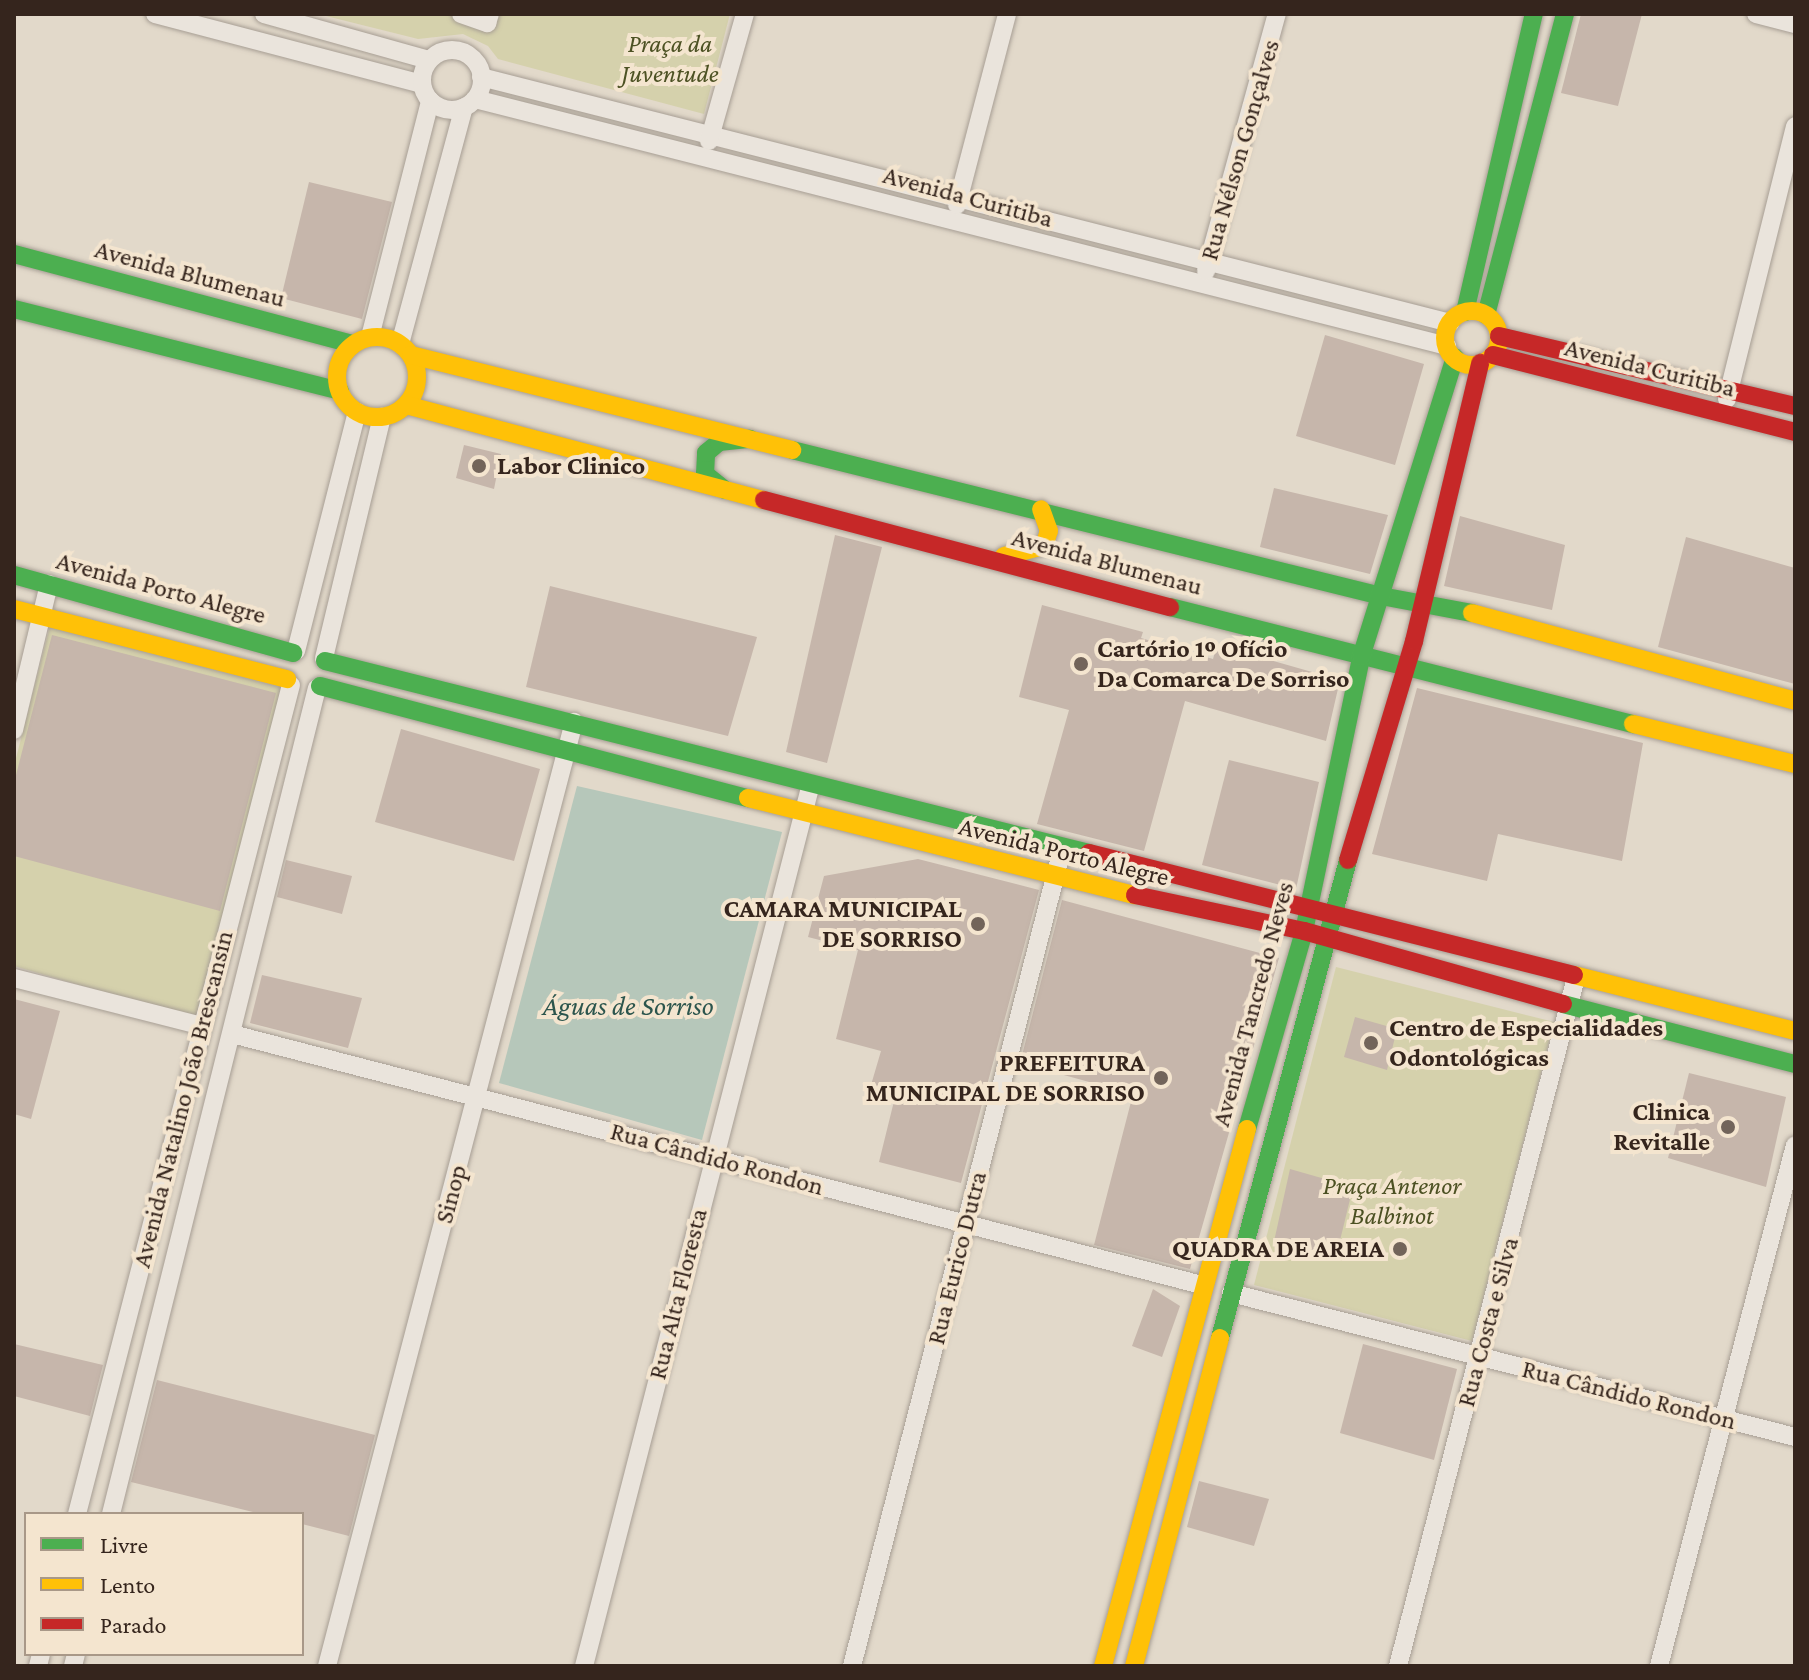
<!DOCTYPE html>
<html>
<head>
<meta charset="utf-8">
<style>
	body { margin:0 }
	#map { position:relative; width:1809px; height:1680px; overflow:hidden; background:#e2d9ca; font-family:"Crimson Pro",serif }
	div>[style] { position:absolute }
	.green>* { inset:0; background:#d5d1ac }
	.water>* { inset:0; background:#b6c7ba }
	.building>* { inset:0; background:#c6b6ab }
	.roads { filter:drop-shadow(0 0 2px #a79e94) drop-shadow(0 0 2px #a79e94) }
	.street>* { height:18px; margin:-9px; padding:0 9px; transform-origin:9px; border-radius:9px; background:#eae4dc }
	.street>.ring { margin:-9px; padding:0; box-sizing:content-box; background:none; border:18px solid #eae4dc; border-radius:50% }
	.fast>* { height:18px; margin:-9px; padding:0 9px; transform-origin:9px; border-radius:9px; background:#4caf50 }
	.slow>* { height:18px; margin:-9px; padding:0 9px; transform-origin:9px; border-radius:9px; background:#ffc107 }
	.slow>.ring { margin:-9px; padding:0; box-sizing:content-box; background:none; border:18px solid #ffc107; border-radius:50% }
	.jam>* { height:18px; margin:-9px; padding:0 9px; transform-origin:9px; border-radius:9px; background:#c62828 }
	.dots>* { width:22px; height:22px; translate:-50% -50%; box-sizing:border-box; border:4px solid #f4e5cf; border-radius:50% }
	span { translate:-50% -50%; white-space:nowrap; text-align:center; line-height:1.15; -webkit-text-stroke:8px #f4e5cf; paint-order:stroke }
	.park-label { font-size:26px; color:#4c5123; font-style:italic }
	.street-label { font-size:26px; color:#35251d }
	.poi-label { font-size:26px; color:#35251d; font-weight:700 }
	.left { translate:0 -50%; text-align:left }
	.right { translate:-100% -50%; text-align:right }
	.water-label { font-size:28px; color:#2c554d; font-style:italic }
	.frame { position:absolute; inset:0; border:16px solid #35251d; pointer-events:none }
	.legend { position:absolute; left:24px; top:1512px; width:280px; height:144px; box-sizing:border-box; background:#f4e5cf; border:2px solid #a89888; margin:0; padding:10px 14px; list-style:none; font-size:24px; color:#35251d }
	.legend li { display:flex; align-items:center; gap:16px; height:40px }
	.legend b { width:40px; border:2px solid #a89888 }
</style>
</head>
<body>
<div id="map">
	<div class="green">
		<div style="clip-path:polygon(318px 14px,730px 14px,704px 114px,498px 59px,488px 46px,463px 34px,418px 39px)"></div>
		<div style="clip-path:polygon(50px 626px,283px 688px,196px 1019px,14px 966px,14px 766px)"></div>
		<div style="clip-path:polygon(1336px 967px,1554px 1022px,1472px 1341px,1254px 1285px)"></div>
	</div>
	<div class="water">
		<div style="clip-path:polygon(577px 786px,782px 832px,702px 1140px,499px 1083px)"></div>
	</div>
	<div class="building">
		<div style="clip-path:polygon(1581px 14px,1642px 14px,1618px 106px,1561px 93px)"></div>
		<div style="clip-path:polygon(309px 182px,392px 202px,362px 319px,281px 298px)"></div>
		<div style="clip-path:polygon(1325px 335px,1424px 364px,1395px 465px,1296px 436px)"></div>
		<div style="clip-path:polygon(464px 445px,501px 454px,494px 489px,456px 478px)"></div>
		<div style="clip-path:polygon(1274px 488px,1388px 515px,1370px 574px,1260px 547px)"></div>
		<div style="clip-path:polygon(1460px 516px,1565px 545px,1552px 610px,1444px 586px)"></div>
		<div style="clip-path:polygon(835px 535px,882px 547px,827px 763px,786px 752px)"></div>
		<div style="clip-path:polygon(1686px 537px,1795px 568px,1795px 684px,1658px 647px)"></div>
		<div style="clip-path:polygon(550px 586px,757px 637px,728px 736px,526px 687px)"></div>
		<div style="clip-path:polygon(1042px 605px,1143px 632px,1141px 638px,1213px 659px,1217px 645px,1340px 680px,1326px 741px,1185px 701px,1144px 851px,1037px 824px,1069px 710px,1019px 697px)"></div>
		<div style="clip-path:polygon(52px 635px,276px 693px,220px 911px,14px 856px,14px 783px)"></div>
		<div style="clip-path:polygon(1417px 688px,1643px 743px,1622px 861px,1498px 834px,1487px 881px,1372px 854px)"></div>
		<div style="clip-path:polygon(401px 729px,540px 769px,514px 861px,375px 822px)"></div>
		<div style="clip-path:polygon(1229px 760px,1319px 782px,1296px 889px,1202px 865px)"></div>
		<div style="clip-path:polygon(918px 859px,1039px 890px,961px 1183px,879px 1162px,896px 1093px,871px 1085px,881px 1051px,836px 1039px,858px 950px,808px 937px,824px 876px)"></div>
		<div style="clip-path:polygon(286px 860px,352px 876px,342px 914px,277px 897px)"></div>
		<div style="clip-path:polygon(1062px 900px,1279px 958px,1190px 1269px,1094px 1245px,1133px 1094px,1020px 1063px)"></div>
		<div style="clip-path:polygon(262px 975px,362px 998px,348px 1048px,250px 1023px)"></div>
		<div style="clip-path:polygon(14px 999px,60px 1011px,31px 1119px,14px 1114px)"></div>
		<div style="clip-path:polygon(1355px 1017px,1397px 1029px,1387px 1070px,1344px 1057px)"></div>
		<div style="clip-path:polygon(1689px 1073px,1786px 1097px,1766px 1187px,1668px 1158px)"></div>
		<div style="clip-path:polygon(1290px 1169px,1353px 1187px,1335px 1261px,1273px 1246px)"></div>
		<div style="clip-path:polygon(1153px 1289px,1180px 1306px,1162px 1357px,1132px 1346px)"></div>
		<div style="clip-path:polygon(14px 1344px,103px 1365px,90px 1416px,14px 1396px)"></div>
		<div style="clip-path:polygon(1363px 1344px,1457px 1369px,1434px 1460px,1340px 1433px)"></div>
		<div style="clip-path:polygon(157px 1380px,375px 1435px,349px 1536px,302px 1524px,302px 1514px,261px 1514px,131px 1482px)"></div>
		<div style="clip-path:polygon(1199px 1481px,1269px 1499px,1254px 1546px,1187px 1527px)"></div>
	</div>
	<div class="roads">
		<div class="street">
			<div style="left:155px;top:14px;width:276px;rotate:14.7deg"></div>
			<div style="left:264px;top:14px;width:171px;rotate:15.6deg"></div>
			<div style="left:461px;top:14px;width:28px;rotate:19deg"></div>
			<div style="left:487px;top:23px;width:9px;rotate:-72deg"></div>
			<div style="left:1756px;top:14px;width:40px;rotate:14.4deg"></div>
			<div class="ring" style="left:422px;top:50px;width:42px;height:42px"></div>
			<div style="left:481px;top:77px;width:1000px;rotate:14.24deg"></div>
			<div style="left:475px;top:99px;width:1003px;rotate:14.26deg"></div>
			<div style="left:709px;top:141px;width:132px;rotate:-74.2deg"></div>
			<div style="left:957px;top:205px;width:197px;rotate:-75.3deg"></div>
			<div style="left:1206px;top:271px;width:267px;rotate:-74.6deg"></div>
			<div style="left:370px;top:337px;width:244px;rotate:-75.7deg"></div>
			<div style="left:400px;top:344px;width:245px;rotate:-74.9deg"></div>
			<div style="left:1727px;top:399px;width:281px;rotate:-76deg"></div>
			<div style="left:296px;top:651px;width:247px;rotate:-75.7deg"></div>
			<div style="left:324px;top:658px;width:248px;rotate:-76.5deg"></div>
			<div style="left:14px;top:730px;width:150px;rotate:-76.5deg"></div>
			<div style="left:14px;top:978px;width:194px;rotate:14.3deg"></div>
			<div style="left:232px;top:1034px;width:1002px;rotate:14.51deg"></div>
			<div style="left:1231px;top:1293px;width:582px;rotate:14.32deg"></div>
			<div style="left:77px;top:1514px;width:856px;rotate:-75.53deg"></div>
			<div style="left:111px;top:1514px;width:851px;rotate:-76deg"></div>
			<div style="left:38px;top:1666px;width:12px;rotate:-76deg"></div>
			<div style="left:73px;top:1666px;width:12px;rotate:-76deg"></div>
			<div style="left:327px;top:1666px;width:976px;rotate:-75.34deg"></div>
			<div style="left:584px;top:1666px;width:911px;rotate:-75.57deg"></div>
			<div style="left:852px;top:1666px;width:843px;rotate:-75.57deg"></div>
			<div style="left:1398px;top:1666px;width:712px;rotate:-75.51deg"></div>
			<div style="left:1659px;top:1666px;width:538px;rotate:-75.37deg"></div>
		</div>
		<div class="fast">
			<div style="left:14px;top:254px;width:351px;rotate:14.9deg"></div>
			<div style="left:14px;top:309px;width:336px;rotate:14.1deg"></div>
			<div style="left:1465px;top:312px;width:306px;rotate:-77deg"></div>
			<div style="left:1486px;top:315px;width:311px;rotate:-75.3deg"></div>
			<div style="left:792px;top:450px;width:607px;rotate:13.92deg"></div>
			<div style="left:1381px;top:596px;width:93px;rotate:10.6deg"></div>
			<div style="left:725px;top:490px;width:26px;rotate:-141deg"></div>
			<div style="left:705px;top:474px;width:21px;rotate:-87deg"></div>
			<div style="left:706px;top:453px;width:17px;rotate:-40deg"></div>
			<div style="left:719px;top:442px;width:31px;rotate:-6deg"></div>
			<div style="left:14px;top:575px;width:290px;rotate:15.6deg"></div>
			<div style="left:1170px;top:607px;width:478px;rotate:14.2deg"></div>
			<div style="left:325px;top:661px;width:788px;rotate:14.11deg"></div>
			<div style="left:320px;top:686px;width:442px;rotate:14.7deg"></div>
			<div style="left:1563px;top:1004px;width:240px;rotate:14.5deg"></div>
			<div style="left:1247px;top:1129px;width:206px;rotate:-73.9deg"></div>
			<div style="left:1304px;top:931px;width:280px;rotate:-78.2deg"></div>
			<div style="left:1361px;top:657px;width:314px;rotate:-72.6deg"></div>
			<div style="left:1220px;top:1338px;width:495px;rotate:-75deg"></div>
		</div>
		<div class="slow">
			<div class="ring" style="left:1445px;top:311px;width:36px;height:36px"></div>
			<div class="ring" style="left:337px;top:337px;width:62px;height:62px"></div>
			<div style="left:411px;top:355px;width:393px;rotate:14deg"></div>
			<div style="left:406px;top:405px;width:370px;rotate:14.9deg"></div>
			<div style="left:1004px;top:556px;width:41px;rotate:-14deg"></div>
			<div style="left:1044px;top:546px;width:16px;rotate:-72deg"></div>
			<div style="left:1049px;top:531px;width:23px;rotate:-110deg"></div>
			<div style="left:14px;top:609px;width:282px;rotate:14.4deg"></div>
			<div style="left:1472px;top:613px;width:335px;rotate:15.2deg"></div>
			<div style="left:1633px;top:724px;width:167px;rotate:13.9deg"></div>
			<div style="left:748px;top:798px;width:399px;rotate:14.1deg"></div>
			<div style="left:1574px;top:975px;width:228px;rotate:14.2deg"></div>
			<div style="left:1103px;top:1666px;width:556px;rotate:-74.99deg"></div>
			<div style="left:1134px;top:1666px;width:339px;rotate:-75.3deg"></div>
		</div>
		<div class="jam">
			<div style="left:1499px;top:336px;width:304px;rotate:13.3deg"></div>
			<div style="left:1493px;top:355px;width:312px;rotate:14.3deg"></div>
			<div style="left:764px;top:500px;width:420px;rotate:14.8deg"></div>
			<div style="left:1089px;top:853px;width:500px;rotate:14.12deg"></div>
			<div style="left:1348px;top:860px;width:229px;rotate:-73.2deg"></div>
			<div style="left:1414px;top:641px;width:286px;rotate:-76.6deg"></div>
			<div style="left:1135px;top:895px;width:173px;rotate:12deg"></div>
			<div style="left:1304px;top:931px;width:269px;rotate:15.7deg"></div>
		</div>
	</div>
	<div class="dots">
		<div style="left:479px;top:466px;background:#72645a"></div>
		<div style="left:1081px;top:664px;background:#72645a"></div>
		<div style="left:978px;top:924px;background:#72645a"></div>
		<div style="left:1371px;top:1043px;background:#72645a"></div>
		<div style="left:1161px;top:1078px;background:#72645a"></div>
		<div style="left:1728px;top:1127px;background:#72645a"></div>
		<div style="left:1400px;top:1249px;background:#72645a"></div>
	</div>
	<div class="park-label">
		<span style="left:670px;top:59px">Praça da<br>Juventude</span>
		<span style="left:1392px;top:1201px">Praça Antenor<br>Balbinot</span>
	</div>
	<div class="street-label">
		<span style="left:1240px;top:150px;rotate:-74deg">Rua Nélson Gonçalves</span>
		<span style="left:968px;top:197px;rotate:15deg">Avenida Curitiba</span>
		<span style="left:190px;top:274px;rotate:15deg">Avenida Blumenau</span>
		<span style="left:1650px;top:368px;rotate:14deg">Avenida Curitiba</span>
		<span style="left:1107px;top:562px;rotate:15deg">Avenida Blumenau</span>
		<span style="left:161px;top:588px;rotate:15deg">Avenida Porto Alegre</span>
		<span style="left:1064px;top:852px;rotate:14deg">Avenida Porto Alegre</span>
		<span style="left:1253px;top:1004px;rotate:-75deg">Avenida Tancredo Neves</span>
		<span style="left:183px;top:1099px;rotate:-76deg">Avenida Natalino João Brescansin</span>
		<span style="left:717px;top:1159px;rotate:15deg">Rua Cândido Rondon</span>
		<span style="left:451px;top:1194px;rotate:-75deg">Sinop</span>
		<span style="left:957px;top:1258px;rotate:-76deg">Rua Eurico Dutra</span>
		<span style="left:678px;top:1294px;rotate:-76deg">Rua Alta Floresta</span>
		<span style="left:1488px;top:1322px;rotate:-75deg">Rua Costa e Silva</span>
		<span style="left:1629px;top:1395px;rotate:14deg">Rua Cândido Rondon</span>
	</div>
	<div class="poi-label">
		<span class="left" style="left:497px;top:466px">Labor Clinico</span>
		<span class="left" style="left:1097px;top:664px">Cartório 1º Ofício<br>Da Comarca De Sorriso</span>
		<span class="right" style="left:962px;top:924px">CAMARA MUNICIPAL<br>DE SORRISO</span>
		<span class="left" style="left:1389px;top:1043px">Centro de Especialidades<br>Odontológicas</span>
		<span class="right" style="left:1145px;top:1078px">PREFEITURA<br>MUNICIPAL DE SORRISO</span>
		<span class="right" style="left:1710px;top:1127px">Clinica<br>Revitalle</span>
		<span class="right" style="left:1384px;top:1249px">QUADRA DE AREIA</span>
	</div>
	<div class="water-label">
		<span style="left:628px;top:1006px">Águas de Sorriso</span>
	</div>
	<div class="frame"></div>
	<ul class="legend">
	<li><b style="height:10px;background:#4caf50"></b>Livre</li>
	<li><b style="height:10px;background:#ffc107"></b>Lento</li>
	<li><b style="height:10px;background:#c62828"></b>Parado</li>
	</ul>
</div>
</body>
</html>
